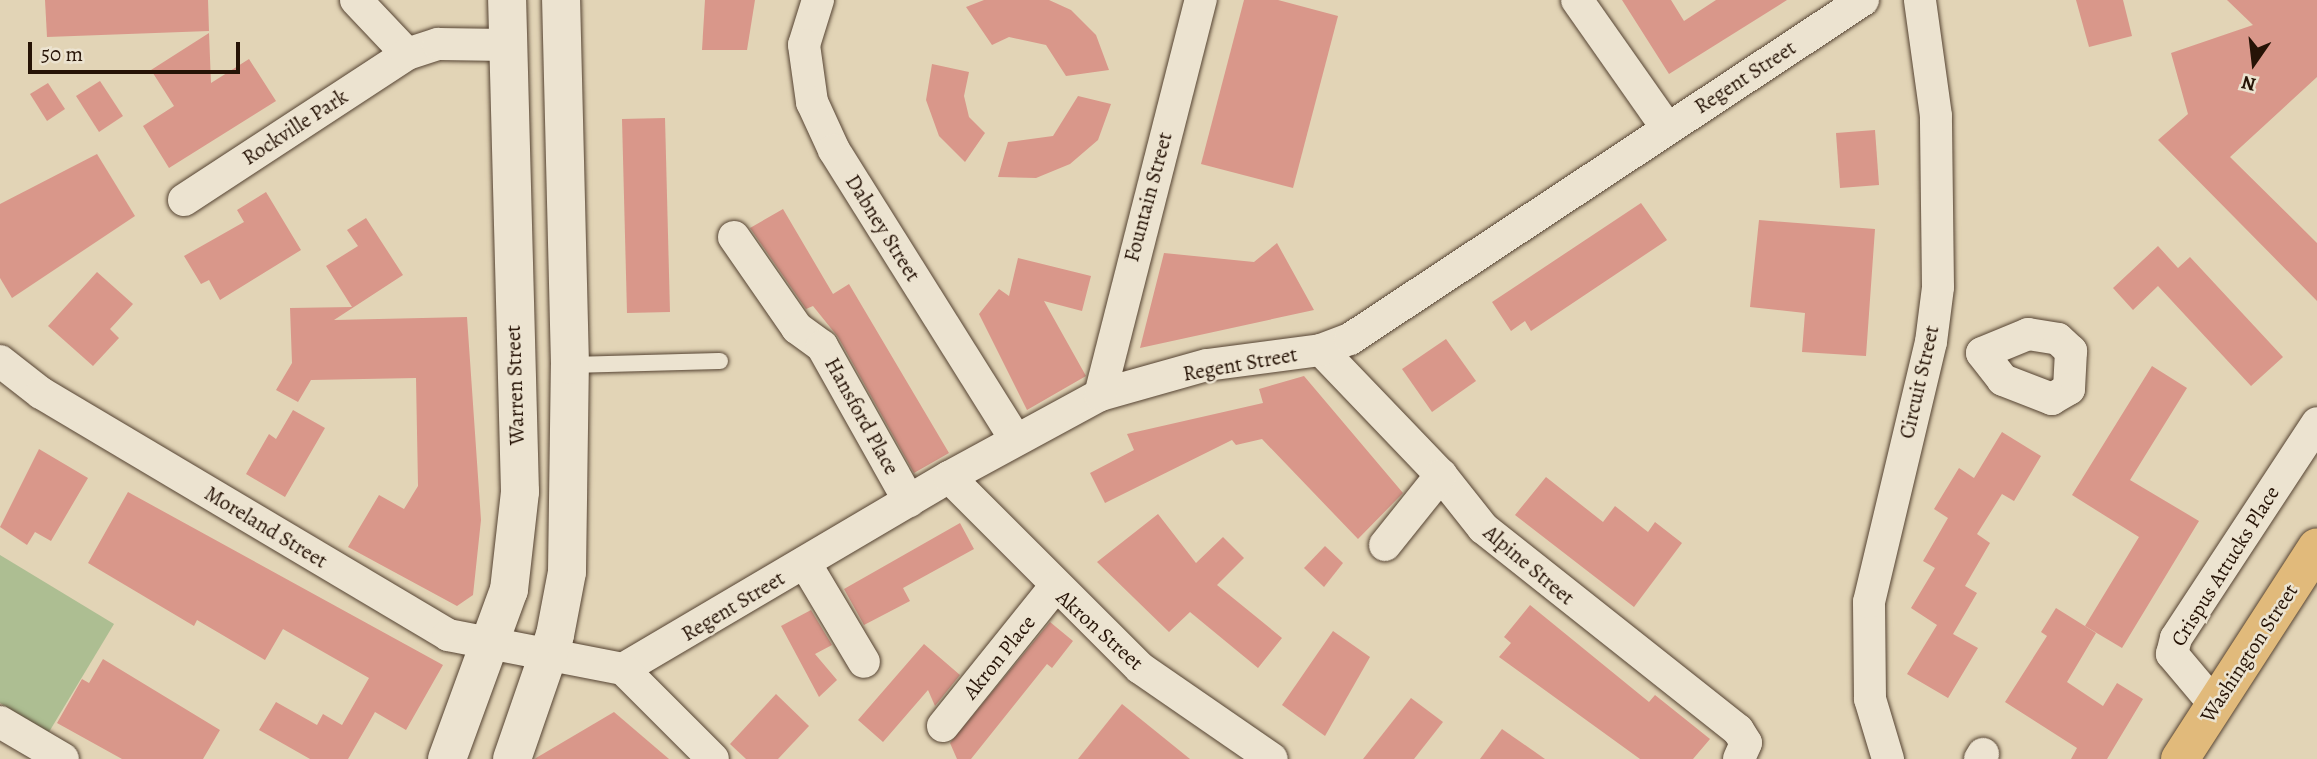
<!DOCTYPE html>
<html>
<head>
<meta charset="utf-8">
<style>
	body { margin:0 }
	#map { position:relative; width:2317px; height:759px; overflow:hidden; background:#e2d4b6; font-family:Alegreya,serif }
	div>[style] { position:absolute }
	.green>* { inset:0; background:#adbe92 }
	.building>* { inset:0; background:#d9978a }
	.roads { filter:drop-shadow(0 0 2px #554332) drop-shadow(0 0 2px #554332) }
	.lane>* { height:16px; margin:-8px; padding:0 8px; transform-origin:8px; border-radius:8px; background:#ece3d0 }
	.street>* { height:32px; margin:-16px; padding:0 16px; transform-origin:16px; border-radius:16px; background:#ece3d0 }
	.secondary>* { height:38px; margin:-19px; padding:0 19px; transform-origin:19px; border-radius:19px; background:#ece3d0 }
	.primary>* { height:38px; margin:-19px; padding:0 19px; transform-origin:19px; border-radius:19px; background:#e1ba7b }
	span { translate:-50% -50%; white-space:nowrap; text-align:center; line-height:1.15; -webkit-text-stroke:5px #ece3d0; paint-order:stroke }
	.street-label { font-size:21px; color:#261306 }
	.north { position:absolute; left:2219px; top:28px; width:70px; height:70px; -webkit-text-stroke:5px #ece3d0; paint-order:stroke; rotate:194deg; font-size:19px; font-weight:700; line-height:28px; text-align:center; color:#261306 }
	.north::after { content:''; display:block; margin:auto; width:24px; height:32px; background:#261306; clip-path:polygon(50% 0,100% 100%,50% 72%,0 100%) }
	.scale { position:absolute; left:28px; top:42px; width:212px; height:32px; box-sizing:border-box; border:4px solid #261306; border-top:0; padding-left:9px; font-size:21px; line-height:24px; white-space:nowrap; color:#261306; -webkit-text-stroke:5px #ece3d0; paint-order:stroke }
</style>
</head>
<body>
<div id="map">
	<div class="green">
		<div style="clip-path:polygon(0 555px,114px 624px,49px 732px,0 703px)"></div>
	</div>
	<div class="building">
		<div style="clip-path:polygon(45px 0,208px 0,209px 31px,47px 37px)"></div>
		<div style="clip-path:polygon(705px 0,755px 0,747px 50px,702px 50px)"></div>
		<div style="clip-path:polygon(984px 0,1049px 0,1071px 10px,1096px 35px,1109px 70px,1066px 76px,1046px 45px,1009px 37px,992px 45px,966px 7px)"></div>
		<div style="clip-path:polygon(1244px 0,1278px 0,1338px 16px,1293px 188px,1201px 164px)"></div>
		<div style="clip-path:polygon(1622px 0,1671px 0,1684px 21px,1716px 0,1787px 0,1669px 74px)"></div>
		<div style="clip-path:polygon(2076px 0,2123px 0,2132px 36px,2089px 47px)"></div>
		<div style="clip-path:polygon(2227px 0,2317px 0,2317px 77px,2230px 157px,2317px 243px,2317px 301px,2158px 140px,2188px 114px,2171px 53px,2253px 25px)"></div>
		<div style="clip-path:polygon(209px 33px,211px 83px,249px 59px,276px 101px,169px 168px,143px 126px,174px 106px,151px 70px)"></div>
		<div style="clip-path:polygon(932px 64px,969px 72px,964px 96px,969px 117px,985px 133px,965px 162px,939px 136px,926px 100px)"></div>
		<div style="clip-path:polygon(100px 81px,123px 116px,99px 132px,76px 96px)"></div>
		<div style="clip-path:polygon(48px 83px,65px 109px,47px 121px,30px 94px)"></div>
		<div style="clip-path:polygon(1078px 96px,1111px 104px,1098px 140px,1070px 164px,1036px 178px,998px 177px,1008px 142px,1053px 136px)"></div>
		<div style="clip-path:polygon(665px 118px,670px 312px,627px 313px,622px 119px)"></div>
		<div style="clip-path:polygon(1875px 130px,1879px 185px,1840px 188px,1836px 133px)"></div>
		<div style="clip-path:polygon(97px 154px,135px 216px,12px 298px,0 278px,0 204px)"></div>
		<div style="clip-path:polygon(266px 192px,301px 250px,220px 300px,209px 280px,201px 284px,184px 256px,244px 222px,237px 210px)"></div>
		<div style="clip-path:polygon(1641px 203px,1667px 240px,1531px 331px,1525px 321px,1511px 331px,1492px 302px)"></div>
		<div style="clip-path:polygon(783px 209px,833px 294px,849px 284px,949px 453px,914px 473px,838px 337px,813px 306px,806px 309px,750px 228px)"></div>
		<div style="clip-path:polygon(366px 218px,403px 275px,334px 320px,467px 317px,481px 520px,473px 595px,457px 606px,348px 547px,379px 495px,404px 509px,418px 486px,416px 378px,311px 380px,298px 402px,276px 390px,292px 363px,290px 308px,352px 307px,326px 266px,358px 246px,347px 230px)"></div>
		<div style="clip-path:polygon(1759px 220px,1875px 229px,1866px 356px,1802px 352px,1805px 313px,1750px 307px)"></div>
		<div style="clip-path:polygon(1277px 243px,1314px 310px,1140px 348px,1164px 253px,1254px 262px)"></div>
		<div style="clip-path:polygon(2158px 246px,2178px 268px,2190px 257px,2283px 357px,2251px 386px,2158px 286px,2133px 310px,2113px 288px)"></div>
		<div style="clip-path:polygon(1018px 258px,1091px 276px,1082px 311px,1044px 301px,1086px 376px,1027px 410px,979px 314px,999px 289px,1009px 296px)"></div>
		<div style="clip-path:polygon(97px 272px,133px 304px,110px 329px,119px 338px,93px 366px,48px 326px)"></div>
		<div style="clip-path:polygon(1446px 339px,1476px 381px,1432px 412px,1402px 369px)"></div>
		<div style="clip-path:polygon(2152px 366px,2187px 388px,2130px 480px,2199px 521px,2122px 648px,2085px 626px,2139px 537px,2072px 495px)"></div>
		<div style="clip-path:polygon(1304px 376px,1403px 493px,1358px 539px,1262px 439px,1236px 445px,1232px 440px,1105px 503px,1090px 473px,1134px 450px,1127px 434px,1263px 403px,1259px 389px)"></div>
		<div style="clip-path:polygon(293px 410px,325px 428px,285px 497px,246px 474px,269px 434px,276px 439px)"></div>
		<div style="clip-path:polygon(2002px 432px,2041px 456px,2014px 501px,2002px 494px,1977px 534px,1990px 543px,1965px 586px,1977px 593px,1953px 634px,1978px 648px,1948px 698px,1907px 674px,1937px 625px,1911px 608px,1935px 568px,1923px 561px,1948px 518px,1934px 509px,1959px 468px,1974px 478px)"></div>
		<div style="clip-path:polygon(39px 449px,88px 478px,51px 541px,35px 532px,27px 545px,0 527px)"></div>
		<div style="clip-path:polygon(1546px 477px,1603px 522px,1615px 506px,1648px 532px,1655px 522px,1682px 543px,1634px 607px,1515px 515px)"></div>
		<div style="clip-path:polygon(128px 492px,443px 665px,406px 730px,375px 712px,348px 759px,310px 759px,259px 730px,276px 702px,317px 725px,323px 714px,342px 725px,369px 678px,283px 629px,265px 660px,197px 620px,194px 626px,88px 563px)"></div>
		<div style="clip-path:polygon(1158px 514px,1196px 563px,1223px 537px,1244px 558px,1217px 585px,1282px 638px,1258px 668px,1190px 612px,1169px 632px,1097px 562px)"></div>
		<div style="clip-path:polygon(960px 523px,974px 549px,903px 588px,910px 601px,864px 625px,844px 589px)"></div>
		<div style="clip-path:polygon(1325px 546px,1343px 563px,1324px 587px,1304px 568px)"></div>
		<div style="clip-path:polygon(1530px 605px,1649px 702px,1655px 695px,1710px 739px,1693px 759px,1640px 759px,1499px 657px,1511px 643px,1504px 637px)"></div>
		<div style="clip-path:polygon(2056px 608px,2096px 633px,2067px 682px,2103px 706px,2117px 683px,2143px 699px,2107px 759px,2071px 759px,2077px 748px,2005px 702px,2047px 636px,2041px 632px)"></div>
		<div style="clip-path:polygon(811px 610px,832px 645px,815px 654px,837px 680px,819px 697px,781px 626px)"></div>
		<div style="clip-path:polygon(1050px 622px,1073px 641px,1052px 668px,1047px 664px,971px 759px,957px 759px,950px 743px)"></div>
		<div style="clip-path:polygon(1333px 631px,1370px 657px,1325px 736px,1282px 705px)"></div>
		<div style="clip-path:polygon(924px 644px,960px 675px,935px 706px,928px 690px,883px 742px,858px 720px)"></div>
		<div style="clip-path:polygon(103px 659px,220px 730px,203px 759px,122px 759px,57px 723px,82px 679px,89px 683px)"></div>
		<div style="clip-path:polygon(776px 694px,809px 726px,778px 759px,746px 759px,730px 744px)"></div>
		<div style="clip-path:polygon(1411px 698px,1443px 722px,1414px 759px,1363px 759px)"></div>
		<div style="clip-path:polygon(1122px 704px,1190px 759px,1078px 759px)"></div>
		<div style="clip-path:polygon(614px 712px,669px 759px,535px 759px,536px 758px)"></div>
		<div style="clip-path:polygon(1502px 729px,1545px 759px,1480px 759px)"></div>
	</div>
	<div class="roads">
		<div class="lane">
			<div style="left:570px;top:365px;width:150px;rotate:-1.5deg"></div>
		</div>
		<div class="street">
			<div style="left:356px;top:0;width:74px;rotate:46.6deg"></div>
			<div style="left:818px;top:0;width:47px;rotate:107.3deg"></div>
			<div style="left:804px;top:45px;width:58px;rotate:82deg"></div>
			<div style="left:812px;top:102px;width:53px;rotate:65.4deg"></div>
			<div style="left:834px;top:150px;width:341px;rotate:57.9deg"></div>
			<div style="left:1577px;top:0;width:156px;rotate:54.9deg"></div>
			<div style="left:184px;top:200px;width:267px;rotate:-33.2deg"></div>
			<div style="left:407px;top:54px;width:33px;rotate:-18deg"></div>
			<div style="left:438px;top:44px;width:69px;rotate:0.8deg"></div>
			<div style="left:734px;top:237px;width:111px;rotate:55.3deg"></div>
			<div style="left:797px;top:328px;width:31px;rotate:36deg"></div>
			<div style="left:822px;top:346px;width:178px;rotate:60.7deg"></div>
			<div style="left:2028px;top:334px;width:30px;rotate:9deg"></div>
			<div style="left:2058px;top:339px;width:18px;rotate:43deg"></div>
			<div style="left:2071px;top:351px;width:38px;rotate:93deg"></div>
			<div style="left:2069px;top:389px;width:20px;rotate:150deg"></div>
			<div style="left:2052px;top:399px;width:53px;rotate:-158.8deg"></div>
			<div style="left:2003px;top:380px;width:34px;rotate:-128deg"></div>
			<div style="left:1982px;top:353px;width:50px;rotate:-22.4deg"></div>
			<div style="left:1321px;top:350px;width:173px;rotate:46.2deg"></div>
			<div style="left:1441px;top:475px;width:68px;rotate:51.6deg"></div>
			<div style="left:1483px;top:528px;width:325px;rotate:38.4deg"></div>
			<div style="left:1738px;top:730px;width:15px;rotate:58deg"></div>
			<div style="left:1746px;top:743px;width:17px;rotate:114deg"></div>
			<div style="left:0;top:361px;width:52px;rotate:38deg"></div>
			<div style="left:41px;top:393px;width:474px;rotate:30.7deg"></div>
			<div style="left:448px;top:635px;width:178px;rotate:11deg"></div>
			<div style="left:623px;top:669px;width:378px;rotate:-30.5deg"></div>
			<div style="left:949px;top:477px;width:172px;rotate:-28.5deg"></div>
			<div style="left:1100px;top:395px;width:111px;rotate:-15.7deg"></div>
			<div style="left:1207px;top:365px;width:115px;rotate:-7.5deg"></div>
			<div style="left:1321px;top:350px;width:31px;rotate:-21deg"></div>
			<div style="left:1350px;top:339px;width:615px;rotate:-33.46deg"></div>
			<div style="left:1100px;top:395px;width:408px;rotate:-75.7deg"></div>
			<div style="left:949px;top:477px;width:270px;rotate:45deg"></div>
			<div style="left:1140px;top:668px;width:160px;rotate:34.6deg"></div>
			<div style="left:1385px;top:545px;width:90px;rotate:-51.3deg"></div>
			<div style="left:805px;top:563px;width:115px;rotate:59.2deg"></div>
			<div style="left:623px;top:669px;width:127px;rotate:45deg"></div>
			<div style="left:2215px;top:705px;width:67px;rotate:-130.1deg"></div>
			<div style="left:2172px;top:654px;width:16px;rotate:-76deg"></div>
			<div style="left:2176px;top:638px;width:257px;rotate:-56.7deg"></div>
			<div style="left:0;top:722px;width:73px;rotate:30.4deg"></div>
			<div style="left:943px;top:726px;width:177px;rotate:-51.2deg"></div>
			<div style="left:1888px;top:759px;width:63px;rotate:-106.7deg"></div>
			<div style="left:1870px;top:699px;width:97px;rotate:-90.6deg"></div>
			<div style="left:1869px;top:602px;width:267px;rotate:-76.6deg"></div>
			<div style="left:1931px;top:342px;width:55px;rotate:-82.7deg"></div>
			<div style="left:1938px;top:287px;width:171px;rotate:-90.7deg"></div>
			<div style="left:1936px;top:116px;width:117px;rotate:-97.9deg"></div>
			<div style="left:1980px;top:759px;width:6px;rotate:-59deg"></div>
		</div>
		<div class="secondary">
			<div style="left:447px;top:759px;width:180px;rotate:-69.9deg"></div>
			<div style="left:509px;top:590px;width:99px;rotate:-83.6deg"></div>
			<div style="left:520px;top:492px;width:492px;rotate:-91.5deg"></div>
			<div style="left:512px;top:759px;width:131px;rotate:-70.9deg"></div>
			<div style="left:555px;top:635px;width:64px;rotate:-79.2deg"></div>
			<div style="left:567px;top:572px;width:207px;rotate:-89.2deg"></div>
			<div style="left:570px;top:365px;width:365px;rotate:-91.4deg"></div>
		</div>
		<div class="primary">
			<div style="left:2180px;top:759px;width:252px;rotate:-57.1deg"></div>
		</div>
	</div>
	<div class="street-label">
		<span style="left:1745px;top:77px;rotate:-33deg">Regent Street</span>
		<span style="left:295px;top:127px;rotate:-33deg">Rockville Park</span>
		<span style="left:1148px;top:197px;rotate:-75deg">Fountain Street</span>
		<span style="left:883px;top:228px;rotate:58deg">Dabney Street</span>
		<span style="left:1240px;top:364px;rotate:-10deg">Regent Street</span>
		<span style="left:1919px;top:382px;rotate:-77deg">Circuit Street</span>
		<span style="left:515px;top:385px;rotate:-92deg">Warren Street</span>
		<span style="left:862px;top:416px;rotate:61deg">Hansford Place</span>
		<span style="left:266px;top:527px;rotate:31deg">Moreland Street</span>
		<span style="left:1529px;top:565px;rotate:40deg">Alpine Street</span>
		<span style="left:2225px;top:566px;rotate:-58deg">Crispus Attucks Place</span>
		<span style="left:733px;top:606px;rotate:-31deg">Regent Street</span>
		<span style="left:1100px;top:630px;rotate:42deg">Akron Street</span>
		<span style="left:2249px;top:653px;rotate:-57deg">Washington Street</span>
		<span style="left:999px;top:657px;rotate:-51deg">Akron Place</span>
	</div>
	<div class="north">N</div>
	<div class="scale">50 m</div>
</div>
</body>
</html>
